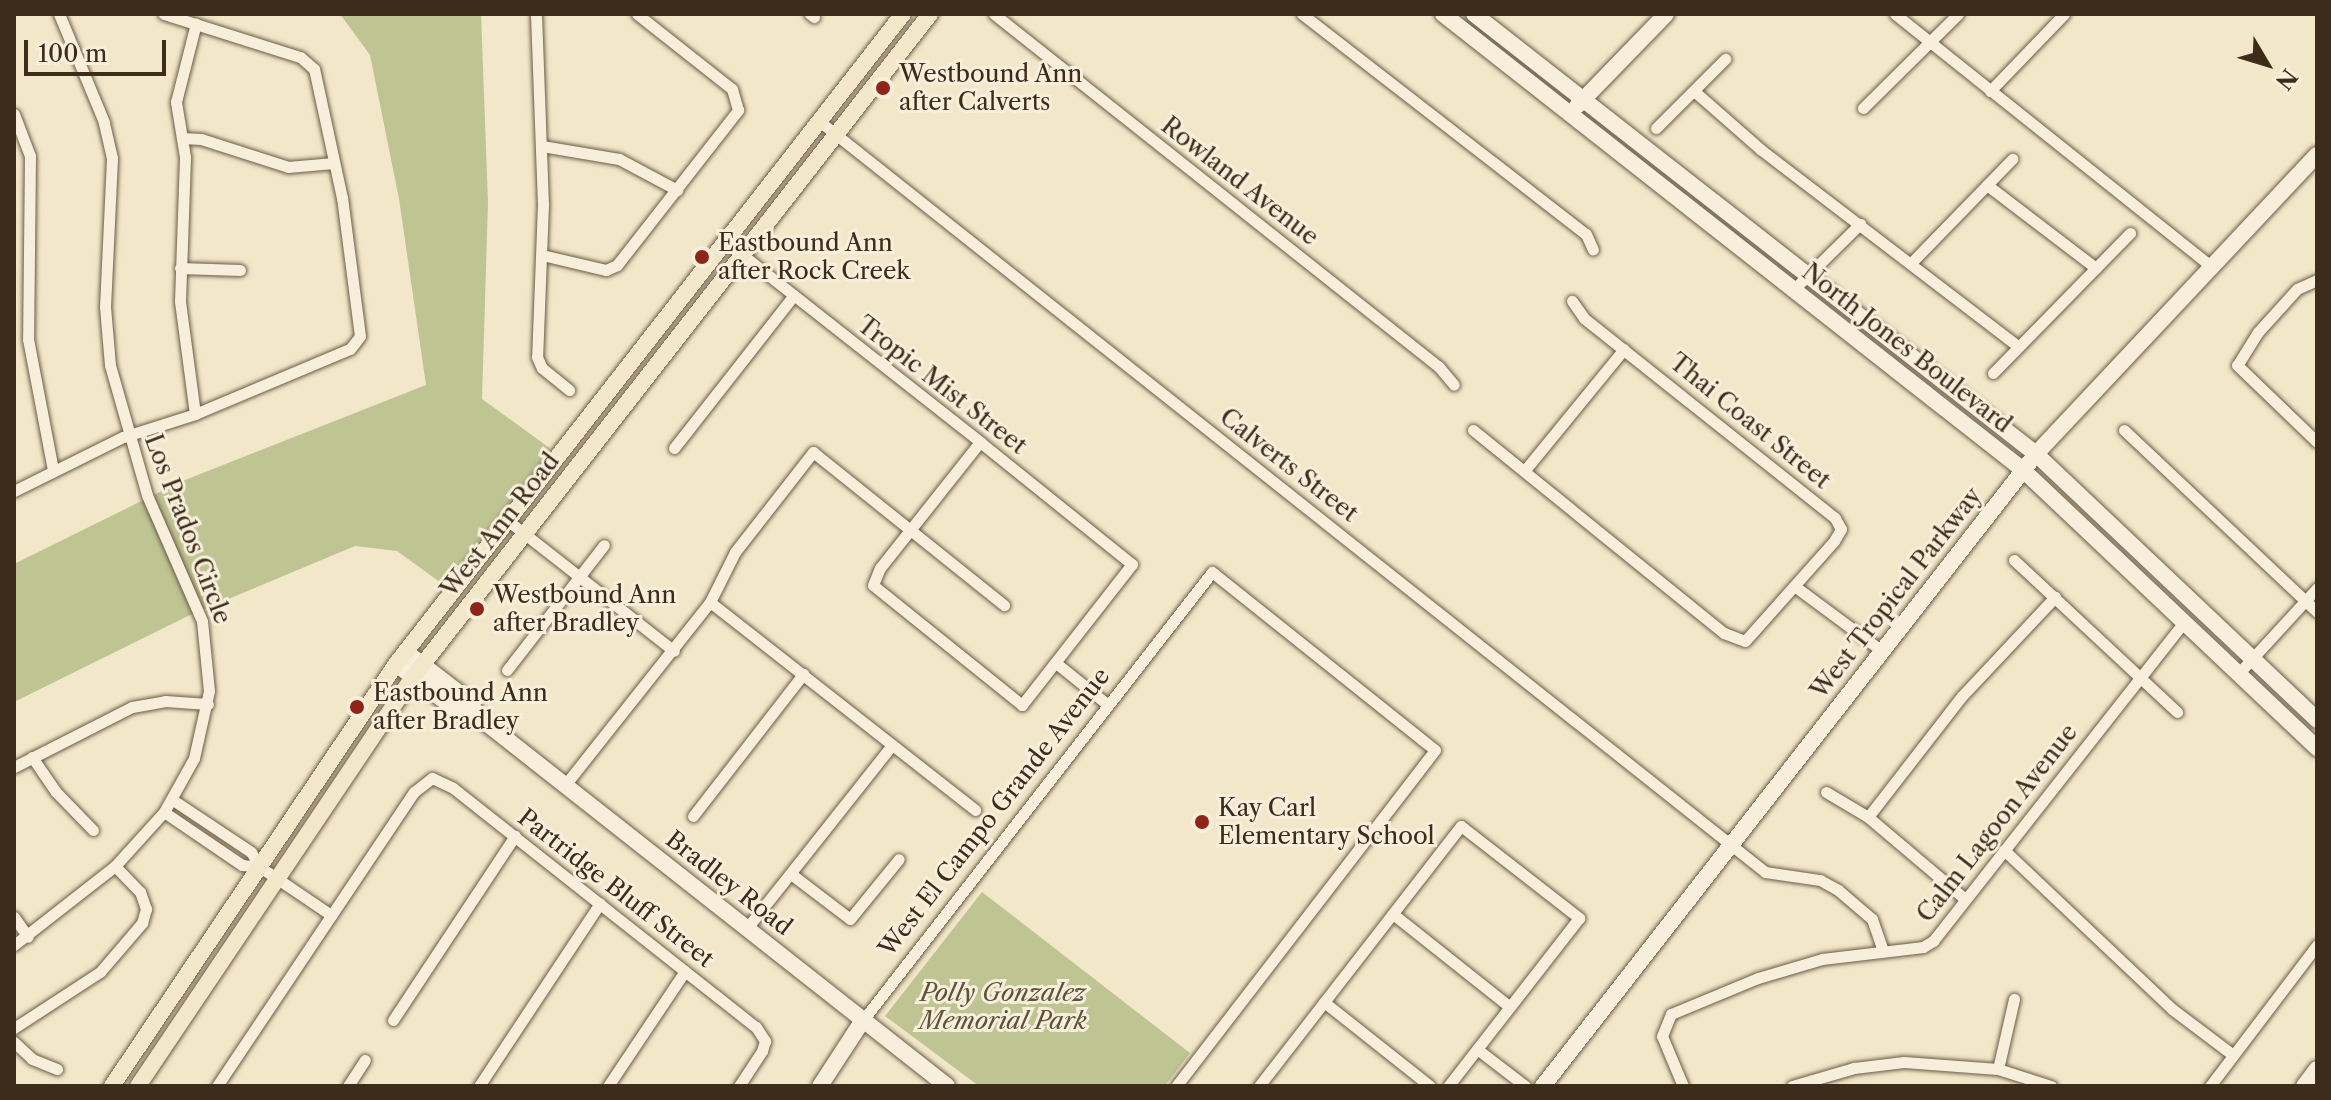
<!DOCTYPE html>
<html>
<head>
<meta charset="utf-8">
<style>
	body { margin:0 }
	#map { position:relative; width:2331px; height:1100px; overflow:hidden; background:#f2e7c8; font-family:"Libre Caslon Text",serif }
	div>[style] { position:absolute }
	.green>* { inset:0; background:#bfc493 }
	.roads { filter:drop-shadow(0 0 2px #6b5b46) drop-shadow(0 0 2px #6b5b46) }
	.street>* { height:11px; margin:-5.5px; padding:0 5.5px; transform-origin:5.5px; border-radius:5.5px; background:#f7efdb }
	.secondary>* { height:16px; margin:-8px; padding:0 8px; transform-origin:8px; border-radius:8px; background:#f7efdb }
	.primary>* { height:16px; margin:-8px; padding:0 8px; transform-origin:8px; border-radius:8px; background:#f2e7c8 }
	.dots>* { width:22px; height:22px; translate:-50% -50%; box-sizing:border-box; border:4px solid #f7efdb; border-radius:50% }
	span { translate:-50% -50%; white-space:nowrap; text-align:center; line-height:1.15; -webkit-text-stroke:6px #f7efdb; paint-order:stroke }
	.poi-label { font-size:24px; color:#3e2c1b }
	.left { translate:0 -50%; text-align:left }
	.street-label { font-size:24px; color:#3e2c1b }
	.park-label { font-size:24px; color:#5e5239; font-style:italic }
	.frame { position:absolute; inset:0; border:16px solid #3e2c1b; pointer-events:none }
	.north { position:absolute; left:2227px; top:24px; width:80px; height:80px; -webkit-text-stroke:6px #f7efdb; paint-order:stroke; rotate:128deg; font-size:22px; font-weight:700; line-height:32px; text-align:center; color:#3e2c1b }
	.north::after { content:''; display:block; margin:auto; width:28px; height:36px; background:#3e2c1b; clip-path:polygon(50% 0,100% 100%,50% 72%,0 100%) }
	.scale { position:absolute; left:24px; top:40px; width:142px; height:36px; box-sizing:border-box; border:4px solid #3e2c1b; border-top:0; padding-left:10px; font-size:24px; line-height:28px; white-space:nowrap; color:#3e2c1b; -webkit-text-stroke:6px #f7efdb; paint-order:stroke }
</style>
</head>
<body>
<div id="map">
	<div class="green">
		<div style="clip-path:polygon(340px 14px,481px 14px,488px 203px,482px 399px,551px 449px,444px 585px,397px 551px,355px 546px,188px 616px,14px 702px,14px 564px,180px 482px,426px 385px,399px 199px,370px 55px)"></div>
		<div style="clip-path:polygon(982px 892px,1190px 1053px,1165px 1086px,979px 1086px,885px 1016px)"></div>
	</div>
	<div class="roads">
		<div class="street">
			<div style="left:536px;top:14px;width:190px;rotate:87.9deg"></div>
			<div style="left:543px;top:204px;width:153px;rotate:92.2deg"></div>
			<div style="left:537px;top:357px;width:12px;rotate:66deg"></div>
			<div style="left:542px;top:368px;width:35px;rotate:39deg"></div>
			<div style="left:810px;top:14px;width:5px;rotate:37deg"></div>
			<div style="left:994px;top:14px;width:568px;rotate:38.42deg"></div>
			<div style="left:1439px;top:367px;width:23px;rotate:50deg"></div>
			<div style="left:1302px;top:14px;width:359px;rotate:37.8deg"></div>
			<div style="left:1586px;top:234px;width:17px;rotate:66deg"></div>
			<div style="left:1895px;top:14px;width:406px;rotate:38.6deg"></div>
			<div style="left:1694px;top:91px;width:88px;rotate:41.3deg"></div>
			<div style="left:1760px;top:149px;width:322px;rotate:37.4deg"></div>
			<div style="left:1990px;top:91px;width:107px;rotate:-46.1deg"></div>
			<div style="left:1863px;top:108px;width:134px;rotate:-44.7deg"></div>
			<div style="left:14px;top:114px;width:45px;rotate:69.1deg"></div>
			<div style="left:30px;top:156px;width:183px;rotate:90.6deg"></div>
			<div style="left:28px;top:339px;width:133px;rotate:79.2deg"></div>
			<div style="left:819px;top:121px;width:1208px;rotate:38.44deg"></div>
			<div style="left:1765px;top:872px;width:56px;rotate:8.3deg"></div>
			<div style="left:1820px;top:880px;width:21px;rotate:29deg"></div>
			<div style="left:1838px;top:890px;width:45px;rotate:40.5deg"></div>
			<div style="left:1872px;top:919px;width:34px;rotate:71deg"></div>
			<div style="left:1656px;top:128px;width:98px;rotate:-45deg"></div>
			<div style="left:182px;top:138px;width:19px;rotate:3deg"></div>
			<div style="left:201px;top:139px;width:91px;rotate:17.8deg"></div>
			<div style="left:288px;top:167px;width:46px;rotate:-5deg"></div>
			<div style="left:542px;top:146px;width:78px;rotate:9.6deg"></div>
			<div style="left:619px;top:159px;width:66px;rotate:28.1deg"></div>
			<div style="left:1987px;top:185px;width:137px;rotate:37.3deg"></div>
			<div style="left:725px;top:241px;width:325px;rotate:38.2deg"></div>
			<div style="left:980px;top:442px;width:195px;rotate:38.8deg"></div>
			<div style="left:1132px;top:564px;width:179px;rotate:128deg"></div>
			<div style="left:1022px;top:705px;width:191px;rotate:-141.2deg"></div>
			<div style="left:873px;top:585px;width:18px;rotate:-68deg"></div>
			<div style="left:880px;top:568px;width:161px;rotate:-51.6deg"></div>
			<div style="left:542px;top:255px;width:66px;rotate:13.2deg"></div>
			<div style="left:606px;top:270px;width:12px;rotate:-24deg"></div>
			<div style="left:617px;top:265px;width:197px;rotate:-52deg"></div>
			<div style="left:738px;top:110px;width:22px;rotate:-106deg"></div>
			<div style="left:732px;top:89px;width:121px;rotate:-141.7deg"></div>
			<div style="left:1912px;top:262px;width:144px;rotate:-45.8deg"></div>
			<div style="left:180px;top:268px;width:60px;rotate:1.9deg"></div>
			<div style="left:2317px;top:280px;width:22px;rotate:156deg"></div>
			<div style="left:2297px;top:289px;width:58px;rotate:132.2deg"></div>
			<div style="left:2258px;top:332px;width:39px;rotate:122deg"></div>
			<div style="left:2237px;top:365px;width:111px;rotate:43.9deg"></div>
			<div style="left:1794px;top:289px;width:93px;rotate:-44.6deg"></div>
			<div style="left:1993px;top:373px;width:196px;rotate:-45.6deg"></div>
			<div style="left:195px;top:414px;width:114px;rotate:-97.6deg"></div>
			<div style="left:180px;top:301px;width:144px;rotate:-88deg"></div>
			<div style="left:185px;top:157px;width:56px;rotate:-99.3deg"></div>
			<div style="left:176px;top:102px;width:81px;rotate:-75.8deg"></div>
			<div style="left:1473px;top:430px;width:323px;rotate:39deg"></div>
			<div style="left:1724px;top:633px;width:22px;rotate:21deg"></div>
			<div style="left:1745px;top:641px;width:134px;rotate:-48.3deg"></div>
			<div style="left:1834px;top:541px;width:14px;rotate:-60deg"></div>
			<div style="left:1841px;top:529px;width:13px;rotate:-119deg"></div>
			<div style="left:1835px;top:518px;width:321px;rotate:-141.5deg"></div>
			<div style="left:1584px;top:318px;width:21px;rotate:-125deg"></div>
			<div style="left:2124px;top:430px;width:265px;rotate:43.3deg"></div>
			<div style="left:674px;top:448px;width:194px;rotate:-51.9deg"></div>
			<div style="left:1525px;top:470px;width:156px;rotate:-50.7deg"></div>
			<div style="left:14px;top:491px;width:122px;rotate:-26.4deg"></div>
			<div style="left:123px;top:437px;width:76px;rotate:-17.7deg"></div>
			<div style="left:195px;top:414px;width:168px;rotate:-22.8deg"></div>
			<div style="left:350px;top:349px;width:16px;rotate:-52deg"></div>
			<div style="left:360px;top:336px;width:139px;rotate:-97.4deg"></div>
			<div style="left:342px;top:198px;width:132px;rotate:-102.2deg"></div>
			<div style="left:314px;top:69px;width:18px;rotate:-139deg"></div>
			<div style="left:300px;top:57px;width:143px;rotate:-162.5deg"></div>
			<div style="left:507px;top:520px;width:212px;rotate:38.1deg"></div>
			<div style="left:2014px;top:560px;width:223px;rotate:43deg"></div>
			<div style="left:1797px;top:588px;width:106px;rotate:36.5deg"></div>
			<div style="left:710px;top:602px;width:337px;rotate:38.1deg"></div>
			<div style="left:1056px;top:663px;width:67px;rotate:38.9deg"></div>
			<div style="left:507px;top:670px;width:158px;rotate:-52.2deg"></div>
			<div style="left:2238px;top:674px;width:117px;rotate:-47.4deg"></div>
			<div style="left:32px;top:757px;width:42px;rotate:55.6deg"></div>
			<div style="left:56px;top:792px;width:53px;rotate:45.8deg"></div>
			<div style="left:14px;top:767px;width:132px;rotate:-27deg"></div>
			<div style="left:132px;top:707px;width:34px;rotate:-10deg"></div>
			<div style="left:165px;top:701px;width:43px;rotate:4deg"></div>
			<div style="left:565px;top:785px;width:233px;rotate:-51.6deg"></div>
			<div style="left:710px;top:602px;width:56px;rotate:-63.4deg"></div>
			<div style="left:735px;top:552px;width:127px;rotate:-52deg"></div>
			<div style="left:813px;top:452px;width:245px;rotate:38.7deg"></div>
			<div style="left:1826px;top:792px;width:49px;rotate:30.8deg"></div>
			<div style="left:1868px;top:817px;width:127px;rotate:40.2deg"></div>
			<div style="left:173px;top:800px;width:94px;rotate:33.7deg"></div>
			<div style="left:251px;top:852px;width:17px;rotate:59deg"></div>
			<div style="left:164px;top:812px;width:94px;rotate:34.2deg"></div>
			<div style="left:242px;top:865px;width:18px;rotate:6deg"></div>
			<div style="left:260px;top:867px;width:86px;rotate:34.1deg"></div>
			<div style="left:693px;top:816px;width:180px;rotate:-52.2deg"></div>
			<div style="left:1868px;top:817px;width:153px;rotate:-52.2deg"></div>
			<div style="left:1962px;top:696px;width:136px;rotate:-46.8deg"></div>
			<div style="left:2004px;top:850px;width:231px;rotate:43.4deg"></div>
			<div style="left:2172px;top:1009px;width:76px;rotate:37deg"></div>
			<div style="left:791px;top:874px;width:74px;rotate:37.3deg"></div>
			<div style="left:850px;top:919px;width:77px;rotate:-50.8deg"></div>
			<div style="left:1393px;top:914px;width:149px;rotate:38.5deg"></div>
			<div style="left:14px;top:917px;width:24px;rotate:55deg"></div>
			<div style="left:747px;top:928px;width:233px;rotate:-51.6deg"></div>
			<div style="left:14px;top:945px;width:128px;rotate:-38deg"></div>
			<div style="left:115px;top:866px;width:73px;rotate:-47.8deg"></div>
			<div style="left:164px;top:812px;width:62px;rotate:-60.9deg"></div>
			<div style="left:194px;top:758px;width:69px;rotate:-77.4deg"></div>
			<div style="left:209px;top:691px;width:70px;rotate:-95.7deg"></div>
			<div style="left:202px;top:621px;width:137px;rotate:-113.6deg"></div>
			<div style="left:147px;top:495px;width:135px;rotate:-105.9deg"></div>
			<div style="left:110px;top:365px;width:58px;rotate:-94.9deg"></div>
			<div style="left:105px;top:307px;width:149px;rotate:-87.3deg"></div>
			<div style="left:112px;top:158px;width:37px;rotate:-103deg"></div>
			<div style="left:104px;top:122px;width:117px;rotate:-112.6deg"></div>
			<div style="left:1324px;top:1002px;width:135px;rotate:38.4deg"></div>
			<div style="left:393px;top:1020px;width:221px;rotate:-56.5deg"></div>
			<div style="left:863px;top:1020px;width:568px;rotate:-52.08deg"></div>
			<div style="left:1212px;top:572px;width:285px;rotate:38.6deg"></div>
			<div style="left:1435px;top:750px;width:424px;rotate:127.6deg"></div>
			<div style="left:14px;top:1028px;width:103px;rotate:-33.1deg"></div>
			<div style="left:100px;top:972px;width:65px;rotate:-49.4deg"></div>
			<div style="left:142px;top:923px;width:15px;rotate:-74deg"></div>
			<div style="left:146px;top:909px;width:18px;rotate:-109deg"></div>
			<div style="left:140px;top:892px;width:36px;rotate:-134deg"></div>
			<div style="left:14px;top:1042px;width:25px;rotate:43deg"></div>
			<div style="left:32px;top:1059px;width:27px;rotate:22deg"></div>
			<div style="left:1477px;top:1049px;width:61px;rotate:37.6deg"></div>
			<div style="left:1998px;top:1069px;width:72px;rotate:-77.1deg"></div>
			<div style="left:217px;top:1086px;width:354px;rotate:-56.2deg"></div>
			<div style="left:414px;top:792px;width:23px;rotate:-38deg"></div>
			<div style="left:432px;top:778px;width:23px;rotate:25deg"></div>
			<div style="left:453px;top:788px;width:386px;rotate:38.3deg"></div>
			<div style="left:756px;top:1027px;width:17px;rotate:57deg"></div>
			<div style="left:765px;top:1041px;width:10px;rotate:107deg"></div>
			<div style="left:762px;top:1051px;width:42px;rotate:123.3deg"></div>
			<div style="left:348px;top:1086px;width:31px;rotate:-57deg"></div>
			<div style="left:479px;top:1086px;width:219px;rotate:-56.5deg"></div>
			<div style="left:608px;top:1086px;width:138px;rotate:-56.2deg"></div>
			<div style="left:1259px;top:1086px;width:329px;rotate:-52.2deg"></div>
			<div style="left:1461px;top:826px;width:150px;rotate:37.9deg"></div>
			<div style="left:1579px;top:918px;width:213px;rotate:127.9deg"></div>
			<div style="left:1683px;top:1086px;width:54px;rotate:-112.8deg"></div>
			<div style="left:1662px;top:1036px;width:24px;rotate:-68deg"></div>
			<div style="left:1671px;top:1014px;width:94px;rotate:-22.5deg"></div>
			<div style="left:1758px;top:978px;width:67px;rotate:-16.5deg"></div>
			<div style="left:1822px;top:959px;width:102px;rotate:-6.8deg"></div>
			<div style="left:1923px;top:947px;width:12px;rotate:-31deg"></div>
			<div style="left:1933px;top:941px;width:406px;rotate:-51.8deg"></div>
			<div style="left:1792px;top:1086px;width:65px;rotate:-16.2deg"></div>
			<div style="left:1854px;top:1068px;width:50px;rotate:-6.8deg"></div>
			<div style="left:1904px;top:1062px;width:94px;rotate:4.3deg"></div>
			<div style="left:1998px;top:1069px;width:56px;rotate:17.8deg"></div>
			<div style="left:2210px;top:1086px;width:177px;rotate:-52.8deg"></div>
		</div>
		<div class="secondary">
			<div style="left:1443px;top:14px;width:738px;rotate:38.17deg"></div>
			<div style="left:2023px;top:470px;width:405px;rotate:43.4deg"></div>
			<div style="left:1474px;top:14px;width:714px;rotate:38.06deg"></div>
			<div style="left:2036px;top:454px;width:387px;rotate:43.4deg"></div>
			<div style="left:1577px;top:106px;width:128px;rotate:-45.9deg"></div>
			<div style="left:406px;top:652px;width:78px;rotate:37.7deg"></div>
			<div style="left:468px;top:700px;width:23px;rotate:56deg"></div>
			<div style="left:481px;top:719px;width:593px;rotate:38.22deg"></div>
			<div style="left:396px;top:664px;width:79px;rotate:37.3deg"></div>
			<div style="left:459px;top:712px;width:23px;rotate:18deg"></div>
			<div style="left:820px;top:1086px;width:79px;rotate:-56.9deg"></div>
			<div style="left:1543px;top:1086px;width:802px;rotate:-52.04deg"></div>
			<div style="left:2036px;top:454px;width:410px;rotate:-46.8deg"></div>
			<div style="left:2304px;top:1086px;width:21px;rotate:-53deg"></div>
		</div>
		<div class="primary">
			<div style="left:112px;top:1086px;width:509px;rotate:-56.06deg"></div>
			<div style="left:396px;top:664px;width:824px;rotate:-52.05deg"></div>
			<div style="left:138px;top:1086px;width:493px;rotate:-56.1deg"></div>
			<div style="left:413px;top:677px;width:841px;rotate:-52.05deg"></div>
		</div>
	</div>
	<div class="dots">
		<div style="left:883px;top:88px;background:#8f2418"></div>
		<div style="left:702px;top:257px;background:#8f2418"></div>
		<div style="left:477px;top:609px;background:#8f2418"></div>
		<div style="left:357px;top:707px;background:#8f2418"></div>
		<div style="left:1202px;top:822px;background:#8f2418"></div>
	</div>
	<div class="poi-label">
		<span class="left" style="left:899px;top:88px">Westbound Ann<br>after Calverts</span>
		<span class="left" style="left:718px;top:257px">Eastbound Ann<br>after Rock Creek</span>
		<span class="left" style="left:493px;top:609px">Westbound Ann<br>after Bradley</span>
		<span class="left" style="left:373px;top:707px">Eastbound Ann<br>after Bradley</span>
		<span class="left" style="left:1218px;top:822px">Kay Carl<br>Elementary School</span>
	</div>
	<div class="street-label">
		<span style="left:1240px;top:181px;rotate:38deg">Rowland Avenue</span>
		<span style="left:1907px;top:348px;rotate:38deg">North Jones Boulevard</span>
		<span style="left:942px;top:385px;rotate:38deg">Tropic Mist Street</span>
		<span style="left:1750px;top:421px;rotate:39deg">Thai Coast Street</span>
		<span style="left:1289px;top:465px;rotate:38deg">Calverts Street</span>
		<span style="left:500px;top:525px;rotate:-52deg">West Ann Road</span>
		<span style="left:188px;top:529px;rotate:69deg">Los Prados Circle</span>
		<span style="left:1896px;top:593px;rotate:-52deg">West Tropical Parkway</span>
		<span style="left:994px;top:812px;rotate:-52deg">West El Campo Grande Avenue</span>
		<span style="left:1997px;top:823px;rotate:-52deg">Calm Lagoon Avenue</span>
		<span style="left:729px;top:883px;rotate:38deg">Bradley Road</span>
		<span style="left:616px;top:888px;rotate:38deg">Partridge Bluff Street</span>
	</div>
	<div class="park-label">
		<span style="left:1003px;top:1007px">Polly Gonzalez<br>Memorial Park</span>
	</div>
	<div class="frame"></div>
	<div class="north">N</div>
	<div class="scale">100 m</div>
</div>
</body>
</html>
